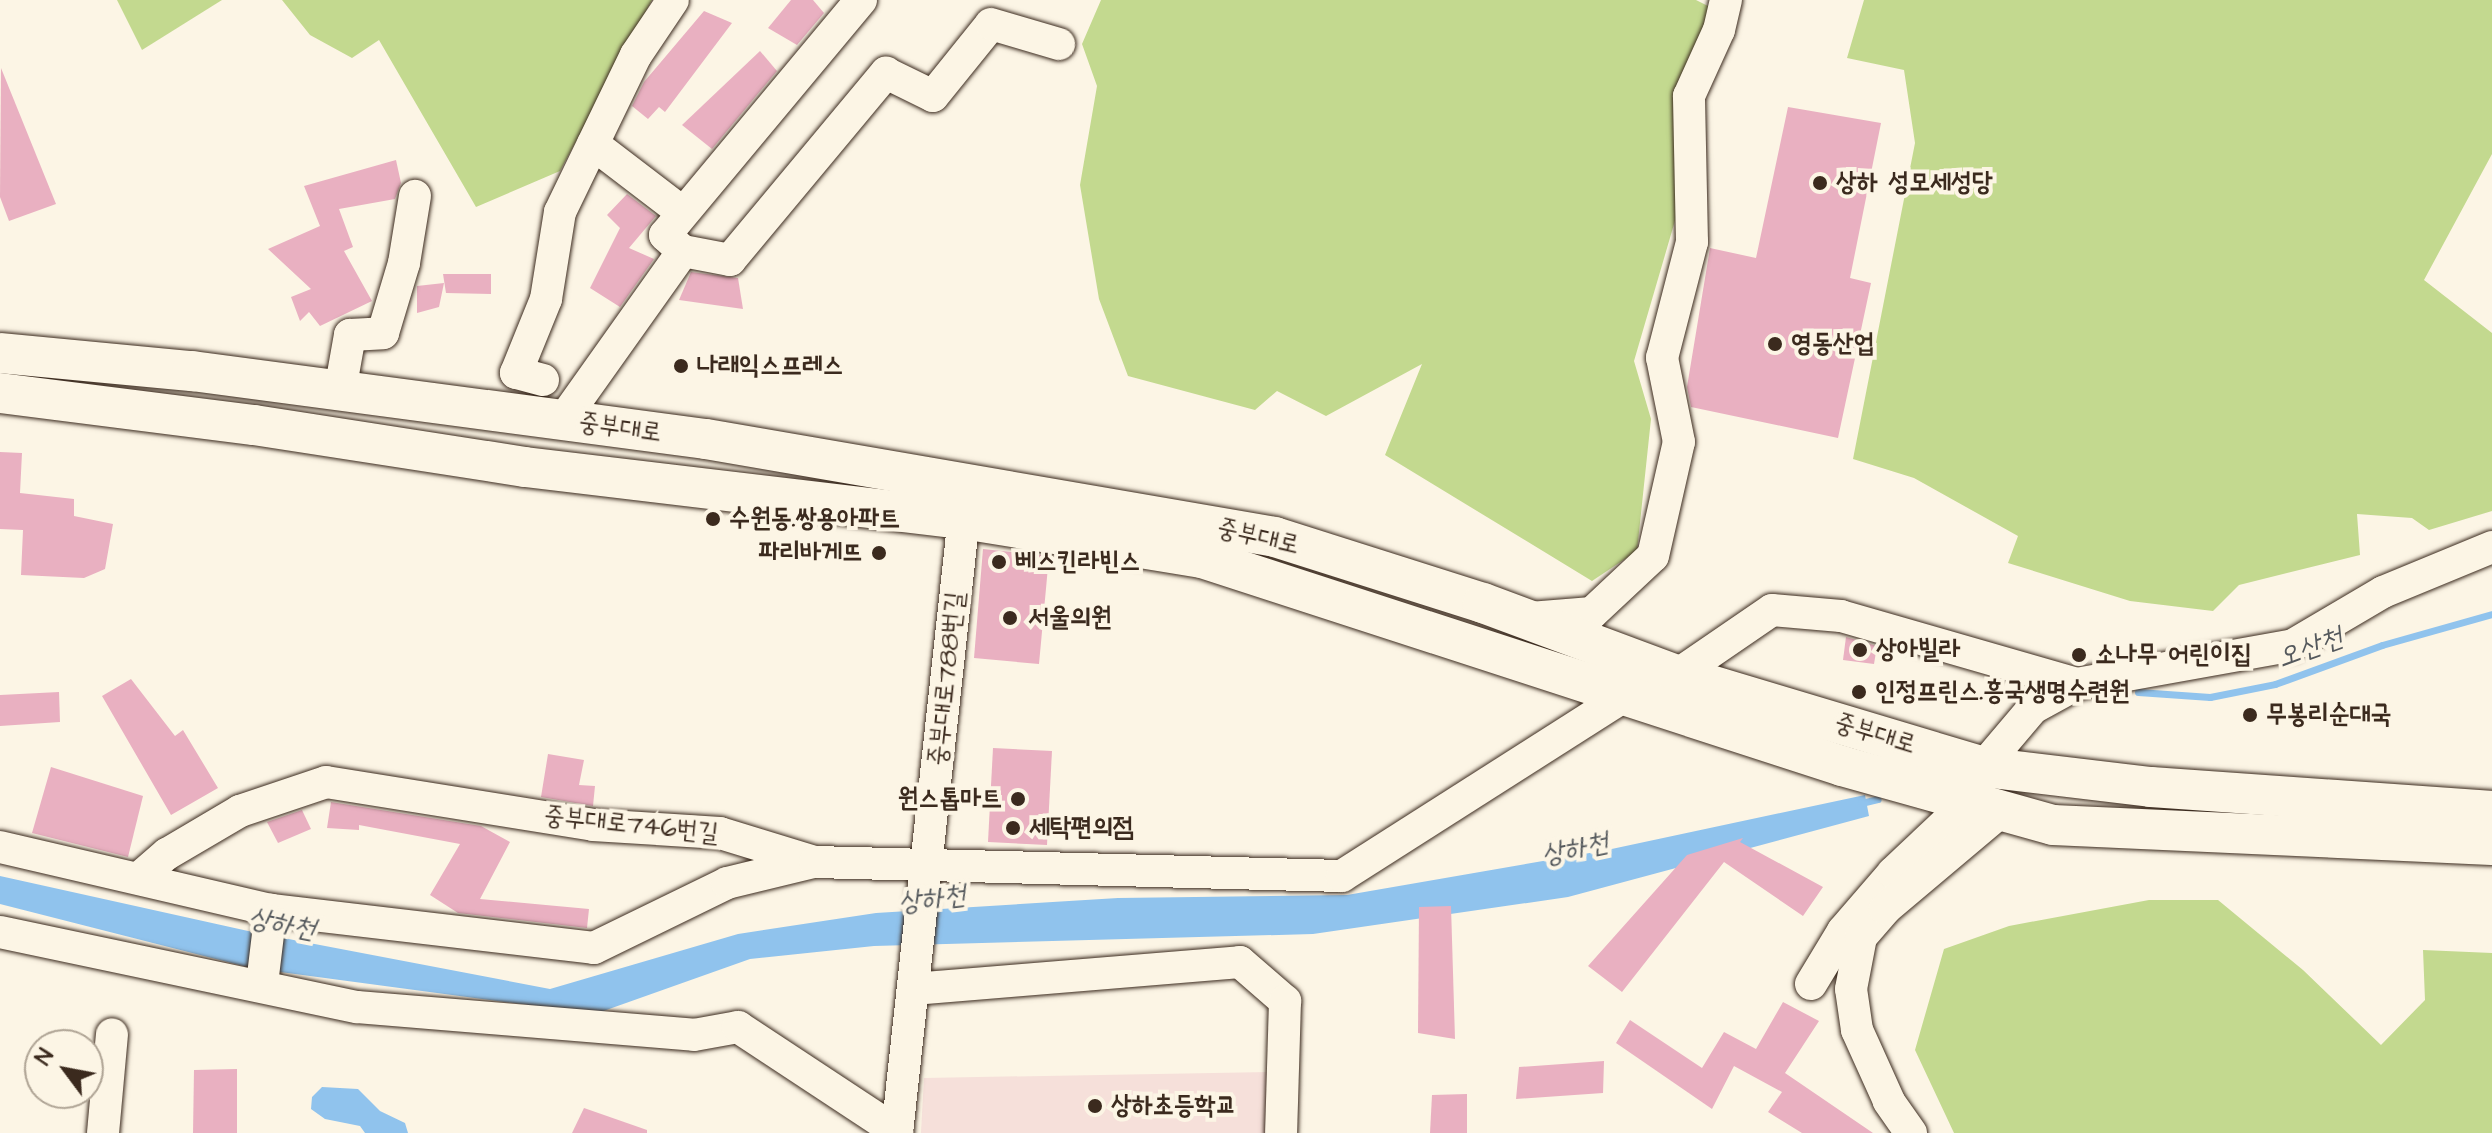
<!DOCTYPE html>
<html>
<head>
<meta charset="utf-8">
<style>
	body { margin:0 }
	#map { position:relative; width:2492px; height:1133px; overflow:hidden; background:#fcf5e5; font-family:"Architects Daughter","Poor Story",sans-serif }
	div>[style] { position:absolute }
	.built>* { inset:0; background:#f6e0da }
	.green>* { inset:0; background:#c3d98f }
	.water>* { inset:0; background:#90c3ed }
	.stream>* { height:7px; margin:-3.5px; padding:0 3.5px; transform-origin:3.5px; border-radius:3.5px; background:#90c3ed }
	.building>* { inset:0; background:#e9b0c1 }
	.roads { filter:drop-shadow(0 0 2px #3b2a1e) drop-shadow(0 0 2px #3b2a1e) }
	.minor>* { height:32px; margin:-16px; padding:0 16px; transform-origin:16px; border-radius:16px; background:#fcf5e5 }
	.major>* { height:40px; margin:-20px; padding:0 20px; transform-origin:20px; border-radius:20px; background:#fcf5e5 }
	.dots>* { width:22px; height:22px; translate:-50% -50%; box-sizing:border-box; border:4px solid #fcf5e5; border-radius:50% }
	span { translate:-50% -50%; white-space:nowrap; text-align:center; line-height:1.15; -webkit-text-stroke:8px #fcf5e5; paint-order:stroke }
	.poi-label { font-size:26px; color:#3b2a1e; font-weight:700 }
	.left { translate:0 -50%; text-align:left }
	.right { translate:-100% -50%; text-align:right }
	.street-label { font-size:26px; color:#3b2a1e }
	.water-label { font-size:28px; color:#54585c; font-style:italic }
	.north { position:absolute; left:24px; top:1029px; width:80px; height:80px; box-sizing:border-box; background:#fcf5e5; border:2px solid #afa495; border-radius:50%; rotate:302deg; font-size:22px; font-weight:700; line-height:32px; text-align:center; color:#3b2a1e }
	.north::after { content:''; display:block; margin:auto; width:28px; height:36px; background:#3b2a1e; clip-path:polygon(50% 0,100% 100%,50% 72%,0 100%) }
</style>
</head>
<body>
<div id="map">
	<div class="built">
		<div style="clip-path:polygon(1269px 1072px,1266px 1133px,921px 1133px,924px 1078px)"></div>
	</div>
	<div class="green">
		<div style="clip-path:polygon(117px 0,222px 0,142px 50px)"></div>
		<div style="clip-path:polygon(282px 0,652px 0,560px 171px,476px 207px,379px 40px,352px 58px,310px 35px)"></div>
		<div style="clip-path:polygon(1101px 0,1696px 0,1714px 9px,1679px 207px,1634px 361px,1651px 419px,1637px 551px,1592px 581px,1385px 455px,1422px 364px,1326px 416px,1277px 391px,1255px 410px,1128px 376px,1099px 299px,1080px 185px,1097px 86px,1082px 44px)"></div>
		<div style="clip-path:polygon(1864px 0,2492px 0,2492px 154px,2424px 280px,2492px 333px,2492px 511px,2429px 530px,2412px 518px,2357px 514px,2360px 555px,2239px 585px,2213px 611px,2130px 601px,2008px 563px,2018px 536px,1914px 478px,1853px 459px,1915px 143px,1904px 70px,1847px 58px)"></div>
		<div style="clip-path:polygon(2149px 900px,2218px 900px,2303px 970px,2381px 1045px,2425px 1000px,2423px 950px,2492px 953px,2492px 1133px,1954px 1133px,1915px 1050px,1944px 949px,2009px 926px)"></div>
	</div>
	<div class="water">
		<div style="clip-path:polygon(1865px 795px,1869px 816px,1568px 897px,1313px 934px,874px 946px,750px 959px,595px 1014px,251px 968px,0 904px,0 876px,257px 933px,550px 989px,738px 934px,876px 913px,1118px 898px,1347px 895px,1607px 850px)"></div>
		<div style="clip-path:polygon(322px 1087px,358px 1089px,380px 1111px,405px 1123px,408px 1133px,365px 1133px,360px 1126px,325px 1119px,311px 1109px,312px 1097px)"></div>
	</div>
	<div class="stream">
		<div style="left:2138px;top:692px;width:72px;rotate:4deg"></div>
		<div style="left:2210px;top:697px;width:66px;rotate:-11.3deg"></div>
		<div style="left:2275px;top:684px;width:114px;rotate:-20deg"></div>
		<div style="left:2382px;top:645px;width:114px;rotate:-15.7deg"></div>
		<div style="left:1861px;top:803px;width:17px;rotate:-13deg"></div>
	</div>
	<div class="building">
		<div style="clip-path:polygon(791px 0,813px 0,824px 13px,797px 45px,768px 28px)"></div>
		<div style="clip-path:polygon(704px 11px,732px 23px,665px 112px,659px 107px,648px 119px,632px 106px,644px 82px)"></div>
		<div style="clip-path:polygon(760px 51px,777px 71px,712px 149px,682px 125px)"></div>
		<div style="clip-path:polygon(1px 68px,56px 204px,9px 221px,0 197px)"></div>
		<div style="clip-path:polygon(1788px 107px,1881px 123px,1850px 278px,1871px 283px,1838px 438px,1691px 407px,1687px 387px,1710px 248px,1756px 258px)"></div>
		<div style="clip-path:polygon(396px 160px,401px 183px,395px 199px,339px 209px,353px 247px,344px 251px,372px 301px,320px 326px,309px 312px,300px 321px,291px 297px,311px 289px,268px 249px,320px 226px,304px 186px)"></div>
		<div style="clip-path:polygon(627px 194px,656px 216px,629px 248px,654px 259px,620px 307px,590px 288px,620px 228px,607px 215px)"></div>
		<div style="clip-path:polygon(691px 272px,738px 278px,743px 309px,679px 300px)"></div>
		<div style="clip-path:polygon(443px 274px,491px 274px,491px 294px,446px 293px)"></div>
		<div style="clip-path:polygon(444px 283px,439px 307px,417px 313px,417px 286px)"></div>
		<div style="clip-path:polygon(0 452px,22px 453px,20px 493px,74px 499px,74px 516px,113px 524px,105px 569px,84px 578px,21px 575px,23px 530px,0 529px)"></div>
		<div style="clip-path:polygon(983px 549px,1049px 556px,1039px 664px,974px 658px)"></div>
		<div style="clip-path:polygon(1846px 637px,1877px 646px,1874px 664px,1843px 660px)"></div>
		<div style="clip-path:polygon(131px 679px,175px 736px,183px 730px,218px 788px,171px 815px,102px 696px)"></div>
		<div style="clip-path:polygon(59px 692px,60px 722px,0 726px,0 695px)"></div>
		<div style="clip-path:polygon(993px 748px,1052px 751px,1047px 845px,988px 842px)"></div>
		<div style="clip-path:polygon(548px 754px,584px 760px,579px 785px,595px 786px,593px 806px,541px 797px)"></div>
		<div style="clip-path:polygon(51px 767px,143px 796px,128px 857px,32px 833px)"></div>
		<div style="clip-path:polygon(331px 802px,481px 826px,510px 842px,480px 899px,589px 909px,587px 928px,458px 913px,430px 895px,460px 844px,359px 825px,359px 830px,327px 828px)"></div>
		<div style="clip-path:polygon(302px 810px,311px 829px,278px 843px,267px 822px)"></div>
		<div style="clip-path:polygon(1743px 838px,1740px 842px,1823px 887px,1803px 916px,1724px 862px,1622px 992px,1588px 966px,1687px 855px)"></div>
		<div style="clip-path:polygon(1451px 906px,1455px 1039px,1418px 1033px,1419px 907px)"></div>
		<div style="clip-path:polygon(1783px 1002px,1819px 1021px,1785px 1073px,1873px 1133px,1802px 1133px,1768px 1112px,1782px 1092px,1734px 1066px,1712px 1109px,1616px 1043px,1630px 1020px,1702px 1068px,1724px 1032px,1756px 1049px)"></div>
		<div style="clip-path:polygon(1604px 1061px,1603px 1093px,1516px 1099px,1519px 1067px)"></div>
		<div style="clip-path:polygon(237px 1069px,237px 1133px,193px 1133px,194px 1070px)"></div>
		<div style="clip-path:polygon(1467px 1094px,1467px 1133px,1430px 1133px,1432px 1095px)"></div>
		<div style="clip-path:polygon(584px 1108px,647px 1130px,647px 1133px,572px 1133px)"></div>
	</div>
	<div class="roads">
		<div class="minor">
			<div style="left:861px;top:0;width:306px;rotate:129.8deg"></div>
			<div style="left:665px;top:235px;width:24px;rotate:42deg"></div>
			<div style="left:683px;top:251px;width:48px;rotate:10.8deg"></div>
			<div style="left:730px;top:260px;width:244px;rotate:-50.2deg"></div>
			<div style="left:886px;top:73px;width:52px;rotate:26.1deg"></div>
			<div style="left:933px;top:96px;width:92px;rotate:-51.1deg"></div>
			<div style="left:991px;top:24px;width:71px;rotate:16.4deg"></div>
			<div style="left:593px;top:144px;width:112px;rotate:37.4deg"></div>
			<div style="left:543px;top:380px;width:28px;rotate:-165deg"></div>
			<div style="left:516px;top:373px;width:80px;rotate:-67.9deg"></div>
			<div style="left:546px;top:299px;width:88px;rotate:-80.9deg"></div>
			<div style="left:560px;top:212px;width:174px;rotate:-64.2deg"></div>
			<div style="left:636px;top:55px;width:66px;rotate:-56.1deg"></div>
			<div style="left:340px;top:391px;width:57px;rotate:-79.9deg"></div>
			<div style="left:350px;top:335px;width:33px;rotate:-3deg"></div>
			<div style="left:383px;top:333px;width:73px;rotate:-73.3deg"></div>
			<div style="left:404px;top:263px;width:68px;rotate:-80.7deg"></div>
			<div style="left:563px;top:420px;width:207px;rotate:-54.6deg"></div>
			<div style="left:1530px;top:618px;width:62px;rotate:-4.6deg"></div>
			<div style="left:1592px;top:613px;width:83px;rotate:-43.1deg"></div>
			<div style="left:1653px;top:556px;width:117px;rotate:-77.2deg"></div>
			<div style="left:1679px;top:442px;width:86px;rotate:-101.4deg"></div>
			<div style="left:1662px;top:358px;width:120px;rotate:-75.5deg"></div>
			<div style="left:1692px;top:242px;width:146px;rotate:-91.2deg"></div>
			<div style="left:1689px;top:96px;width:72px;rotate:-65.6deg"></div>
			<div style="left:1719px;top:30px;width:31px;rotate:-77deg"></div>
			<div style="left:1677px;top:675px;width:115px;rotate:-34.4deg"></div>
			<div style="left:1772px;top:610px;width:69px;rotate:5deg"></div>
			<div style="left:1841px;top:616px;width:246px;rotate:16.1deg"></div>
			<div style="left:1983px;top:767px;width:77px;rotate:-49.7deg"></div>
			<div style="left:2033px;top:708px;width:50px;rotate:-28.6deg"></div>
			<div style="left:2077px;top:684px;width:219px;rotate:-10.2deg"></div>
			<div style="left:2293px;top:645px;width:104px;rotate:-30.5deg"></div>
			<div style="left:2383px;top:592px;width:118px;rotate:-22.4deg"></div>
			<div style="left:0;top:847px;width:278px;rotate:13.1deg"></div>
			<div style="left:271px;top:910px;width:325px;rotate:6.7deg"></div>
			<div style="left:594px;top:948px;width:148px;rotate:-26deg"></div>
			<div style="left:727px;top:883px;width:89px;rotate:-13.6deg"></div>
			<div style="left:139px;top:878px;width:37px;rotate:-41deg"></div>
			<div style="left:167px;top:854px;width:85px;rotate:-30.5deg"></div>
			<div style="left:240px;top:811px;width:91px;rotate:-18.6deg"></div>
			<div style="left:326px;top:782px;width:270px;rotate:9.1deg"></div>
			<div style="left:593px;top:825px;width:127px;rotate:3.6deg"></div>
			<div style="left:720px;top:833px;width:99px;rotate:17deg"></div>
			<div style="left:815px;top:862px;width:527px;rotate:1.52deg"></div>
			<div style="left:1342px;top:876px;width:337px;rotate:-32.5deg"></div>
			<div style="left:0;top:932px;width:365px;rotate:11.9deg"></div>
			<div style="left:357px;top:1007px;width:338px;rotate:4.7deg"></div>
			<div style="left:694px;top:1035px;width:45px;rotate:-10.3deg"></div>
			<div style="left:738px;top:1027px;width:191px;rotate:33.4deg"></div>
			<div style="left:262px;top:984px;width:75px;rotate:-83.1deg"></div>
			<div style="left:1811px;top:984px;width:62px;rotate:-58.9deg"></div>
			<div style="left:1843px;top:931px;width:77px;rotate:-49.2deg"></div>
			<div style="left:1893px;top:873px;width:100px;rotate:-43.4deg"></div>
			<div style="left:913px;top:989px;width:328px;rotate:-4.7deg"></div>
			<div style="left:1240px;top:962px;width:60px;rotate:40.9deg"></div>
			<div style="left:1285px;top:1001px;width:132px;rotate:91.7deg"></div>
			<div style="left:103px;top:1133px;width:99px;rotate:-84.8deg"></div>
			<div style="left:897px;top:1133px;width:639px;rotate:-83.8deg"></div>
			<div style="left:1911px;top:1133px;width:39px;rotate:-125deg"></div>
			<div style="left:1889px;top:1101px;width:78px;rotate:-114.3deg"></div>
			<div style="left:1857px;top:1030px;width:41px;rotate:-98.3deg"></div>
			<div style="left:1851px;top:989px;width:53px;rotate:-79.1deg"></div>
			<div style="left:1861px;top:937px;width:37px;rotate:-49deg"></div>
			<div style="left:1885px;top:909px;width:150px;rotate:-40.1deg"></div>
		</div>
		<div class="major">
			<div style="left:0;top:353px;width:193px;rotate:5.4deg"></div>
			<div style="left:192px;top:371px;width:518px;rotate:7.54deg"></div>
			<div style="left:706px;top:439px;width:577px;rotate:9.77deg"></div>
			<div style="left:1275px;top:537px;width:218px;rotate:17.6deg"></div>
			<div style="left:1483px;top:603px;width:207px;rotate:20.4deg"></div>
			<div style="left:1677px;top:675px;width:320px;rotate:16.7deg"></div>
			<div style="left:1983px;top:767px;width:169px;rotate:6.8deg"></div>
			<div style="left:2151px;top:787px;width:342px;rotate:4deg"></div>
			<div style="left:0;top:393px;width:256px;rotate:7.2deg"></div>
			<div style="left:254px;top:425px;width:274px;rotate:8.8deg"></div>
			<div style="left:525px;top:467px;width:441px;rotate:6.8deg"></div>
			<div style="left:963px;top:519px;width:242px;rotate:9.3deg"></div>
			<div style="left:1202px;top:558px;width:673px;rotate:18deg"></div>
			<div style="left:1842px;top:766px;width:219px;rotate:15.6deg"></div>
			<div style="left:2053px;top:825px;width:439px;rotate:2.6deg"></div>
		</div>
	</div>
	<div class="dots">
		<div style="left:1820px;top:183px;background:#3b2a1e"></div>
		<div style="left:1775px;top:344px;background:#3b2a1e"></div>
		<div style="left:681px;top:366px;background:#3b2a1e"></div>
		<div style="left:713px;top:519px;background:#3b2a1e"></div>
		<div style="left:879px;top:553px;background:#3b2a1e"></div>
		<div style="left:999px;top:562px;background:#3b2a1e"></div>
		<div style="left:1010px;top:618px;background:#3b2a1e"></div>
		<div style="left:1860px;top:650px;background:#3b2a1e"></div>
		<div style="left:2079px;top:655px;background:#3b2a1e"></div>
		<div style="left:1859px;top:692px;background:#3b2a1e"></div>
		<div style="left:2250px;top:715px;background:#3b2a1e"></div>
		<div style="left:1018px;top:799px;background:#3b2a1e"></div>
		<div style="left:1013px;top:828px;background:#3b2a1e"></div>
		<div style="left:1095px;top:1106px;background:#3b2a1e"></div>
	</div>
	<div class="poi-label">
		<span class="left" style="left:1836px;top:183px">상하 성모세성당</span>
		<span class="left" style="left:1791px;top:344px">영동산업</span>
		<span class="left" style="left:697px;top:366px">나래익스프레스</span>
		<span class="left" style="left:729px;top:519px">수원동.쌍용아파트</span>
		<span class="right" style="left:863px;top:553px">파리바게뜨</span>
		<span class="left" style="left:1015px;top:562px">베스킨라빈스</span>
		<span class="left" style="left:1028px;top:618px">서울의원</span>
		<span class="left" style="left:1876px;top:650px">상아빌라</span>
		<span class="left" style="left:2095px;top:655px">소나무 어린이집</span>
		<span class="left" style="left:1875px;top:692px">인정프린스.흥국생명수련원</span>
		<span class="left" style="left:2266px;top:715px">무봉리순대국</span>
		<span class="right" style="left:1002px;top:799px">원스톱마트</span>
		<span class="left" style="left:1029px;top:828px">세탁편의점</span>
		<span class="left" style="left:1111px;top:1106px">상하초등학교</span>
	</div>
	<div class="street-label">
		<span style="left:620px;top:428px;rotate:8deg">중부대로</span>
		<span style="left:1258px;top:537px;rotate:13deg">중부대로</span>
		<span style="left:947px;top:679px;rotate:-84deg">중부대로788번길</span>
		<span style="left:1875px;top:734px;rotate:17deg">중부대로</span>
		<span style="left:631px;top:825px;rotate:6deg">중부대로746번길</span>
	</div>
	<div class="water-label">
		<span style="left:2310px;top:648px;rotate:-20deg">오산천</span>
		<span style="left:1575px;top:849px;rotate:-12deg">상하천</span>
		<span style="left:932px;top:899px;rotate:-7deg">상하천</span>
		<span style="left:282px;top:924px;rotate:11deg">상하천</span>
	</div>
	<div class="north">N</div>
</div>
</body>
</html>
